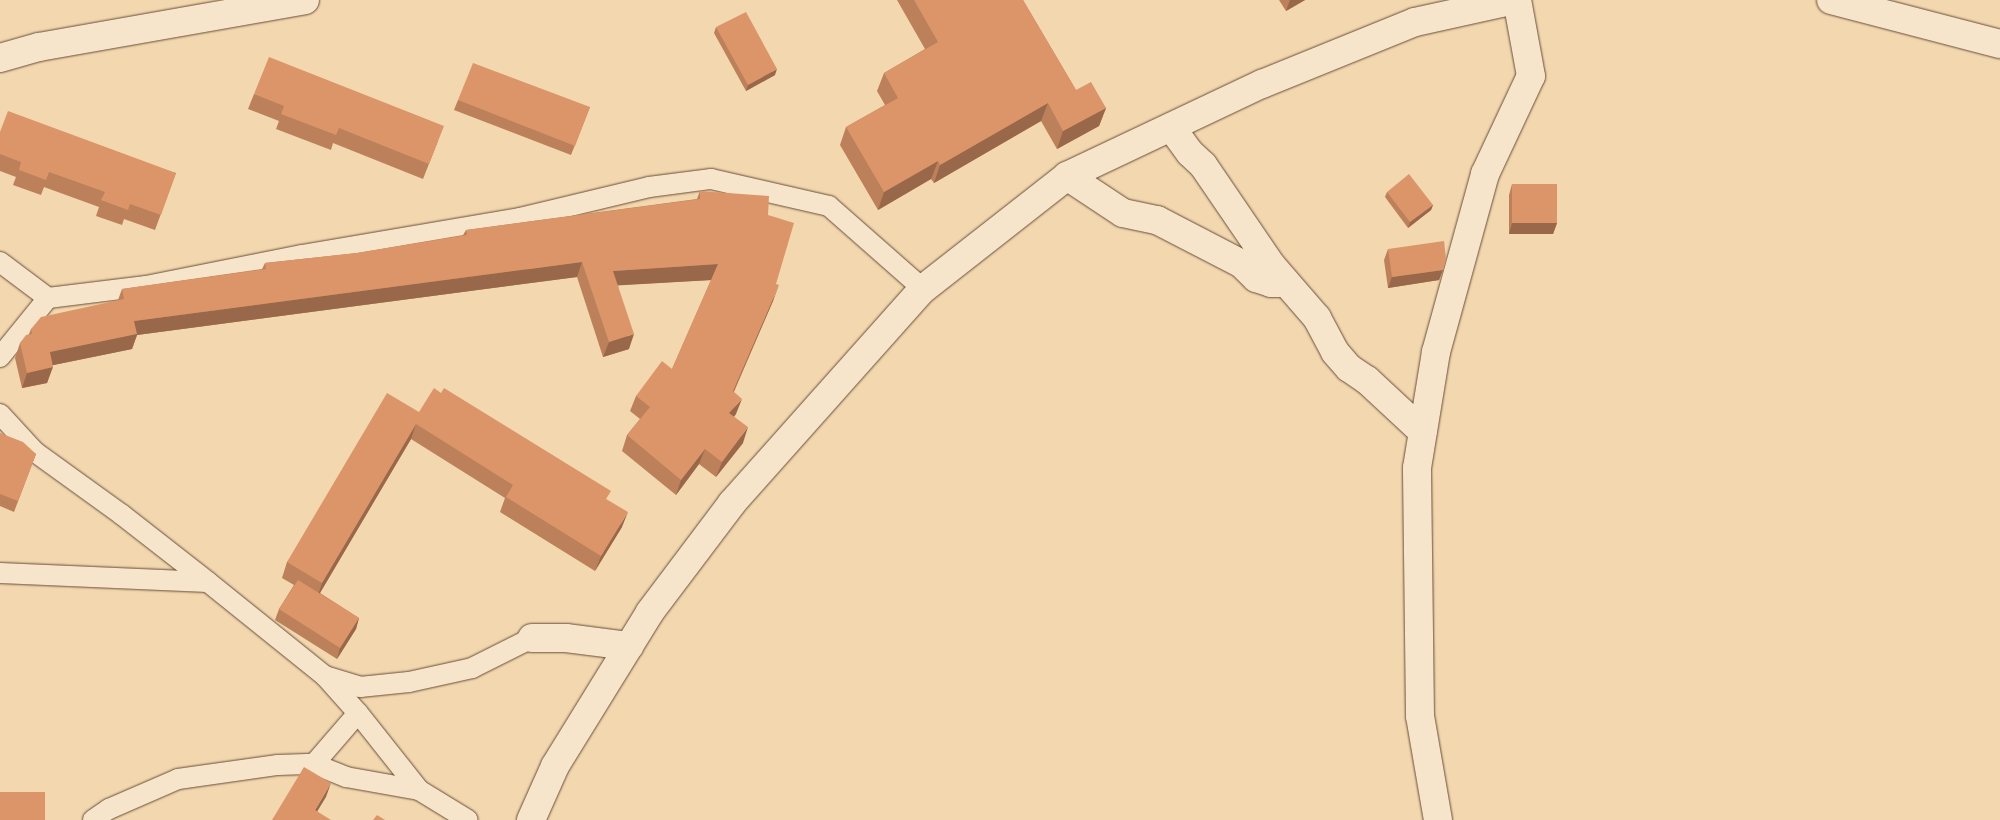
<!DOCTYPE html>
<html>
<head>
<meta charset="utf-8">
<style>
	body { margin:0 }
	#map { position:relative; width:2000px; height:820px; overflow:hidden; background:#f3d7af; font-family:"IM FELL DW Pica",serif }
	div>[style] { position:absolute }
	.roads { filter:drop-shadow(0 0 1px #674e38) drop-shadow(0 0 1px #674e38) }
	.lane>* { height:20px; margin:-10px; padding:0 10px; transform-origin:10px; border-radius:10px; background:#f7e5cb }
	.street>* { height:28px; margin:-14px; padding:0 14px; transform-origin:14px; border-radius:14px; background:#f7e5cb }
	.wall>* { inset:0; background:#bc805a }
	.shaded-wall>* { inset:0; background:#99684a }
	.building>* { inset:0; background:#db9569 }
	span { translate:-50% -50%; white-space:nowrap; text-align:center; line-height:1.15; -webkit-text-stroke:5px #f7e5cb; paint-order:stroke }
</style>
</head>
<body>
<div id="map">
	<div class="roads">
		<div class="lane">
			<div style="left:0;top:262px;width:60px;rotate:36.9deg"></div>
			<div style="left:48px;top:298px;width:99px;rotate:-7deg"></div>
			<div style="left:146px;top:286px;width:160px;rotate:-11.2deg"></div>
			<div style="left:303px;top:255px;width:220px;rotate:-9.7deg"></div>
			<div style="left:520px;top:218px;width:133px;rotate:-13.5deg"></div>
			<div style="left:649px;top:187px;width:63px;rotate:-7.4deg"></div>
			<div style="left:711px;top:179px;width:121px;rotate:12.9deg"></div>
			<div style="left:829px;top:206px;width:125px;rotate:41.4deg"></div>
			<div style="left:0;top:357px;width:76px;rotate:-50.9deg"></div>
			<div style="left:0;top:414px;width:52px;rotate:47.4deg"></div>
			<div style="left:35px;top:452px;width:106px;rotate:35.8deg"></div>
			<div style="left:121px;top:514px;width:110px;rotate:38deg"></div>
			<div style="left:0;top:573px;width:208px;rotate:2.5deg"></div>
			<div style="left:208px;top:582px;width:150px;rotate:38.8deg"></div>
			<div style="left:325px;top:676px;width:50px;rotate:48.3deg"></div>
			<div style="left:358px;top:713px;width:98px;rotate:51.6deg"></div>
			<div style="left:419px;top:790px;width:57px;rotate:31.5deg"></div>
			<div style="left:325px;top:676px;width:37px;rotate:17deg"></div>
			<div style="left:360px;top:687px;width:49px;rotate:-5.8deg"></div>
			<div style="left:409px;top:682px;width:65px;rotate:-12.5deg"></div>
			<div style="left:472px;top:668px;width:67px;rotate:-26.6deg"></div>
			<div style="left:314px;top:764px;width:67px;rotate:-49.2deg"></div>
			<div style="left:93px;top:820px;width:19px;rotate:-35deg"></div>
			<div style="left:109px;top:809px;width:75px;rotate:-23.5deg"></div>
			<div style="left:178px;top:779px;width:101px;rotate:-8deg"></div>
			<div style="left:278px;top:765px;width:36px;rotate:-2deg"></div>
			<div style="left:314px;top:764px;width:35px;rotate:22deg"></div>
			<div style="left:346px;top:777px;width:74px;rotate:10.1deg"></div>
		</div>
		<div class="street">
			<div style="left:1831px;top:0;width:175px;rotate:14.6deg"></div>
			<div style="left:0;top:58px;width:41px;rotate:-15.8deg"></div>
			<div style="left:39px;top:47px;width:270px;rotate:-10deg"></div>
			<div style="left:1171px;top:127px;width:32px;rotate:54deg"></div>
			<div style="left:1190px;top:153px;width:18px;rotate:43deg"></div>
			<div style="left:1203px;top:165px;width:122px;rotate:55.7deg"></div>
			<div style="left:1272px;top:266px;width:69px;rotate:49.1deg"></div>
			<div style="left:1317px;top:318px;width:38px;rotate:62deg"></div>
			<div style="left:1335px;top:352px;width:21px;rotate:49deg"></div>
			<div style="left:1349px;top:368px;width:22px;rotate:34deg"></div>
			<div style="left:1367px;top:380px;width:76px;rotate:42.9deg"></div>
			<div style="left:1067px;top:176px;width:67px;rotate:33.5deg"></div>
			<div style="left:1123px;top:213px;width:35px;rotate:12deg"></div>
			<div style="left:1157px;top:220px;width:96px;rotate:27.4deg"></div>
			<div style="left:1242px;top:264px;width:20px;rotate:45deg"></div>
			<div style="left:1256px;top:278px;width:16px;rotate:18deg"></div>
			<div style="left:1271px;top:283px;width:15px"></div>
			<div style="left:532px;top:638px;width:34px"></div>
			<div style="left:566px;top:638px;width:64px;rotate:7.2deg"></div>
			<div style="left:531px;top:820px;width:59px;rotate:-66deg"></div>
			<div style="left:555px;top:766px;width:181px;rotate:-58.3deg"></div>
			<div style="left:650px;top:612px;width:136px;rotate:-53deg"></div>
			<div style="left:732px;top:503px;width:287px;rotate:-48.3deg"></div>
			<div style="left:923px;top:289px;width:183px;rotate:-38.1deg"></div>
			<div style="left:1067px;top:176px;width:216px;rotate:-25.3deg"></div>
			<div style="left:1262px;top:84px;width:165px;rotate:-22.1deg"></div>
			<div style="left:1415px;top:22px;width:102px;rotate:-12.4deg"></div>
			<div style="left:1438px;top:820px;width:106px;rotate:-99.8deg"></div>
			<div style="left:1420px;top:716px;width:248px;rotate:-90.7deg"></div>
			<div style="left:1417px;top:468px;width:118px;rotate:-80.7deg"></div>
			<div style="left:1436px;top:352px;width:185px;rotate:-74.6deg"></div>
			<div style="left:1485px;top:174px;width:108px;rotate:-64.9deg"></div>
			<div style="left:1531px;top:76px;width:77px;rotate:-100.4deg"></div>
		</div>
	</div>
	<div class="wall">
		<div style="clip-path:polygon(897px 0,1023px 0,1076px 90px,1106px 108px,1099px 126px,1057px 149px,1041px 121px,934px 183px,931px 179px,878px 210px,840px 145px,846px 127px,885px 105px,877px 91px,884px 73px,925px 49px)"></div>
		<div style="clip-path:polygon(1279px 0,1305px 0,1286px 11px)"></div>
		<div style="clip-path:polygon(716px 27px,775px 75px,746px 91px,714px 33px)"></div>
		<div style="clip-path:polygon(254px 94px,438px 141px,423px 179px,333px 143px,331px 150px,276px 129px,279px 121px,248px 109px)"></div>
		<div style="clip-path:polygon(458px 100px,590px 107px,571px 155px,454px 110px)"></div>
		<div style="clip-path:polygon(0 132px,176px 173px,155px 230px,124px 219px,122px 225px,96px 216px,99px 207px,44px 187px,41px 195px,13px 185px,16px 177px,0 171px)"></div>
		<div style="clip-path:polygon(1512px 184px,1557px 223px,1553px 234px,1509px 234px,1509px 195px)"></div>
		<div style="clip-path:polygon(700px 191px,768px 215px,776px 284px,773px 301px,734px 392px,736px 414px,734px 417px,743px 443px,716px 477px,699px 464px,676px 495px,622px 451px,627px 435px,640px 419px,630px 411px,636px 396px,672px 369px,711px 280px,618px 285px,629px 349px,603px 357px,577px 277px,137px 335px,132px 349px,53px 365px,47px 383px,22px 388px,15px 358px,20px 343px,29px 334px,31px 329px,118px 300px,122px 289px,262px 269px,265px 263px,357px 253px,463px 235px,466px 230px,697px 199px)"></div>
		<div style="clip-path:polygon(1387px 192px,1433px 205px,1431px 210px,1408px 228px,1385px 197px)"></div>
		<div style="clip-path:polygon(1388px 249px,1443px 270px,1439px 280px,1388px 288px,1384px 260px)"></div>
		<div style="clip-path:polygon(419px 412px,607px 500px,622px 527px,595px 571px,500px 512px,505px 498px,411px 439px,320px 593px,359px 618px,356px 629px,337px 659px,275px 620px,279px 609px,294px 585px,282px 578px,287px 562px)"></div>
		<div style="clip-path:polygon(0 433px,36px 454px,14px 512px,0 506px)"></div>
	</div>
	<div class="shaded-wall">
		<div style="clip-path:polygon(1290px 0,1305px 0,1286px 11px)"></div>
		<div style="clip-path:polygon(777px 69px,775px 75px,746px 91px,748px 85px)"></div>
		<div style="clip-path:polygon(1048px 103px,1041px 121px,934px 183px,940px 165px)"></div>
		<div style="clip-path:polygon(1106px 108px,1099px 126px,1057px 149px,1063px 131px)"></div>
		<div style="clip-path:polygon(938px 161px,931px 179px,878px 210px,884px 192px)"></div>
		<div style="clip-path:polygon(1433px 205px,1431px 210px,1408px 228px,1410px 222px)"></div>
		<div style="clip-path:polygon(1512px 223px,1557px 223px,1553px 234px,1509px 234px)"></div>
		<div style="clip-path:polygon(582px 262px,577px 277px,137px 335px,132px 349px,44px 367px,50px 352px,134px 321px)"></div>
		<div style="clip-path:polygon(718px 264px,712px 280px,608px 286px,613px 271px)"></div>
		<div style="clip-path:polygon(1443px 270px,1439px 280px,1388px 288px,1392px 277px)"></div>
		<div style="clip-path:polygon(779px 285px,773px 301px,727px 406px,733px 391px)"></div>
		<div style="clip-path:polygon(634px 334px,629px 349px,603px 357px,609px 342px)"></div>
		<div style="clip-path:polygon(53px 367px,47px 383px,22px 388px,27px 373px)"></div>
		<div style="clip-path:polygon(742px 399px,736px 414px,724px 428px,729px 413px)"></div>
		<div style="clip-path:polygon(416px 424px,411px 439px,317px 598px,322px 583px)"></div>
		<div style="clip-path:polygon(748px 427px,743px 443px,716px 477px,722px 462px)"></div>
		<div style="clip-path:polygon(705px 449px,699px 464px,676px 495px,681px 480px)"></div>
		<div style="clip-path:polygon(628px 512px,622px 527px,595px 571px,601px 556px)"></div>
		<div style="clip-path:polygon(359px 618px,356px 629px,337px 659px,340px 648px)"></div>
		<div style="clip-path:polygon(331px 783px,326px 797px,312px 820px,315px 810px)"></div>
	</div>
	<div class="building">
		<div style="clip-path:polygon(914px 0,1023px 0,1076px 90px,1091px 82px,1106px 108px,1063px 131px,1048px 103px,940px 165px,938px 161px,884px 192px,846px 127px,898px 98px,884px 73px,938px 42px)"></div>
		<div style="clip-path:polygon(746px 12px,777px 69px,748px 85px,716px 27px)"></div>
		<div style="clip-path:polygon(269px 57px,444px 126px,429px 164px,339px 128px,336px 135px,281px 114px,284px 106px,254px 94px)"></div>
		<div style="clip-path:polygon(473px 63px,590px 107px,575px 146px,458px 100px)"></div>
		<div style="clip-path:polygon(8px 111px,176px 173px,161px 215px,130px 204px,128px 210px,101px 200px,105px 192px,49px 172px,46px 180px,19px 170px,21px 162px,0 154px,0 132px)"></div>
		<div style="clip-path:polygon(1409px 174px,1433px 205px,1410px 222px,1387px 192px)"></div>
		<div style="clip-path:polygon(1512px 184px,1557px 184px,1557px 223px,1512px 223px)"></div>
		<div style="clip-path:polygon(700px 191px,769px 196px,768px 215px,794px 223px,776px 284px,779px 285px,733px 391px,742px 399px,729px 413px,748px 427px,722px 462px,705px 449px,681px 480px,627px 435px,650px 407px,636px 396px,662px 361px,672px 369px,718px 264px,613px 271px,634px 334px,609px 342px,582px 262px,134px 321px,137px 334px,50px 352px,53px 367px,27px 373px,20px 343px,26px 335px,32px 334px,31px 329px,41px 317px,124px 299px,122px 289px,266px 269px,265px 263px,357px 253px,467px 235px,466px 230px,700px 199px)"></div>
		<div style="clip-path:polygon(1444px 241px,1446px 259px,1443px 270px,1392px 277px,1388px 249px)"></div>
		<div style="clip-path:polygon(434px 388px,441px 393px,444px 388px,611px 491px,606px 499px,628px 512px,601px 556px,506px 497px,513px 485px,416px 424px,322px 583px,287px 562px,387px 393px,419px 412px)"></div>
		<div style="clip-path:polygon(0 433px,23px 442px,36px 454px,18px 501px,0 494px)"></div>
		<div style="clip-path:polygon(298px 580px,359px 618px,340px 648px,279px 609px)"></div>
		<div style="clip-path:polygon(304px 767px,331px 783px,315px 810px,331px 820px,272px 820px)"></div>
		<div style="clip-path:polygon(0 792px,45px 792px,45px 820px,0 820px)"></div>
		<div style="clip-path:polygon(377px 815px,385px 820px,373px 820px)"></div>
	</div>
</div>
</body>
</html>
